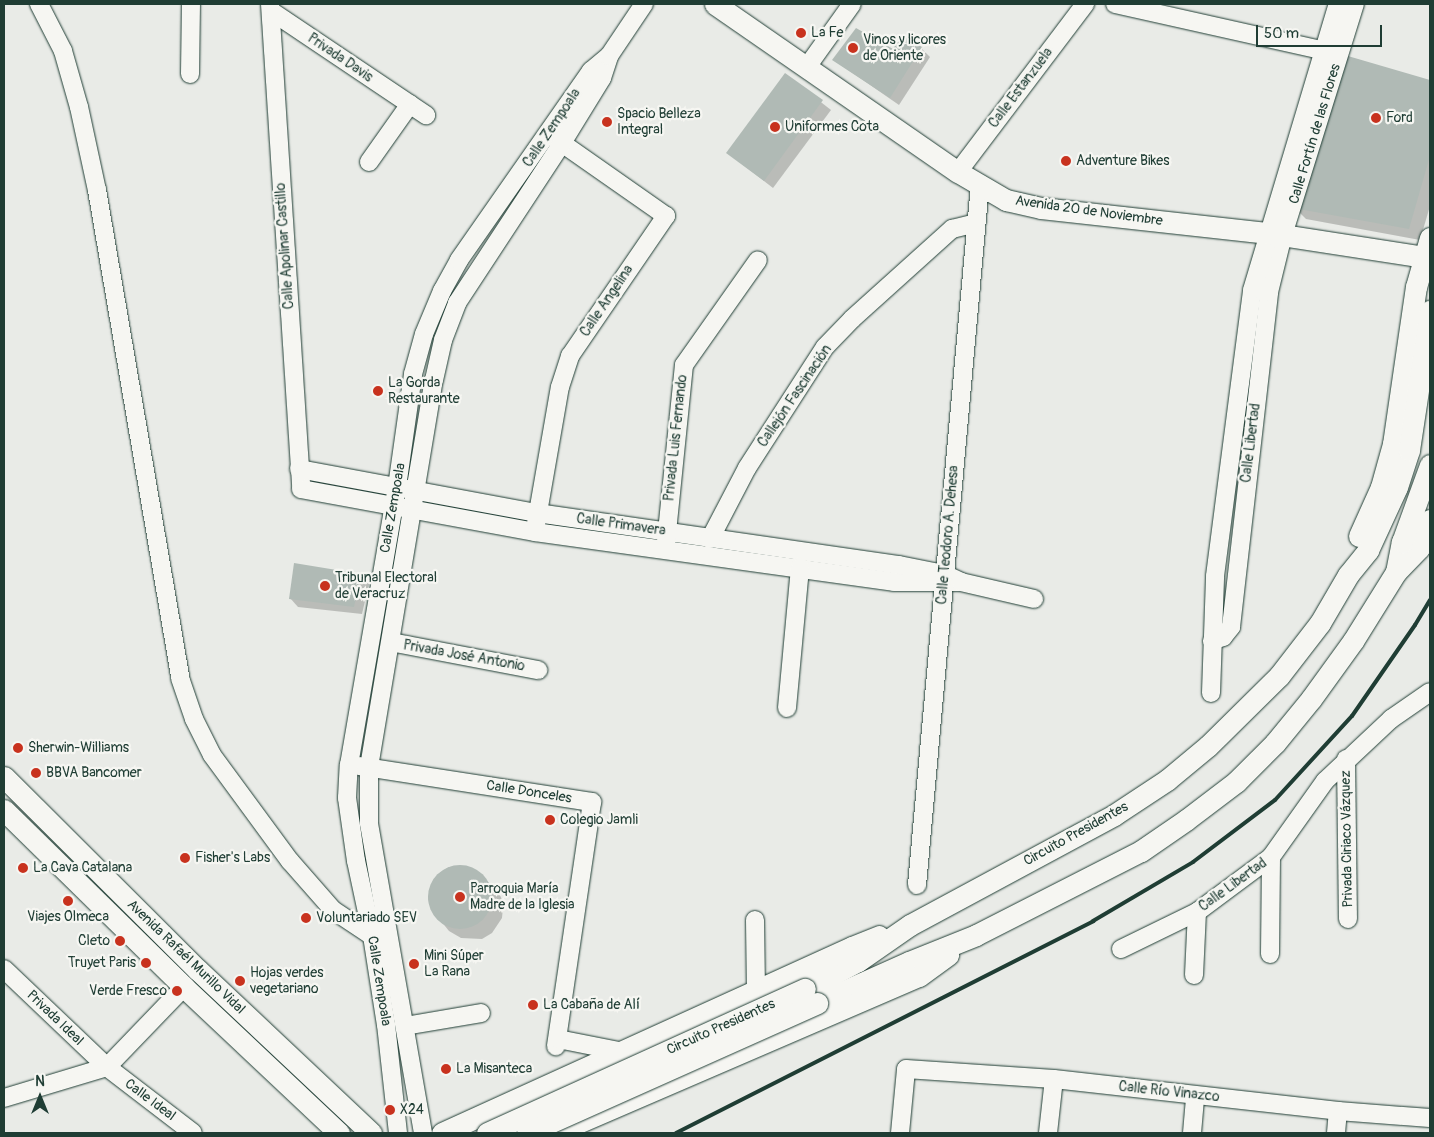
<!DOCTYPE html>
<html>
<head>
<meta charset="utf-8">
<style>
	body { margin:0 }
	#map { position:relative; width:1434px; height:1137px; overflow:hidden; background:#e9ebe7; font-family:Pangolin,sans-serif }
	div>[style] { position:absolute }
	.shadow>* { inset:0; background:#0003 }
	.building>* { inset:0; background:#b0bab5 }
	.round { border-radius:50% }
	.roads { filter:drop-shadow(0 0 1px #1f3d34) drop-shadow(0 0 1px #1f3d34) }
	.minor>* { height:18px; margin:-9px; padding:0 9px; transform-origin:9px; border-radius:9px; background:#f6f6f2 }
	.major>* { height:21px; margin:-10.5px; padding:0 10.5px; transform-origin:10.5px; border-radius:10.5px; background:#f6f6f2 }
	.rail>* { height:4px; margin:-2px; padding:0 2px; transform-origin:2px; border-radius:2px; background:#1f3d34 }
	.bridges { filter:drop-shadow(0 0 1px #1f3d34) drop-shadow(0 0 1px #1f3d34) }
	.major-bridge>* { height:21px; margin:-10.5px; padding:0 10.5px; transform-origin:10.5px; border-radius:10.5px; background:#f6f6f2 }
	.dots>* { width:14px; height:14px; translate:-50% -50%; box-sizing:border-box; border:2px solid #f6f6f2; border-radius:50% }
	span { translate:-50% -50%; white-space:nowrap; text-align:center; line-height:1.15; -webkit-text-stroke:4.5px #f6f6f2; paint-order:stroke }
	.poi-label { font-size:14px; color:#1f3d34 }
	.left { translate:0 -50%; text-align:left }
	.right { translate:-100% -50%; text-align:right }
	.street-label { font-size:14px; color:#1f3d34 }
	.frame { position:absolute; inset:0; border:5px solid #1f3d34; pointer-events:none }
	.north { position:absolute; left:15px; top:1072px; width:50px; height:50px; -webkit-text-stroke:4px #f6f6f2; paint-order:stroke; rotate:0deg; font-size:14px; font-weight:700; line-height:20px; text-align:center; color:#1f3d34 }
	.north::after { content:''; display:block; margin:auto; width:18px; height:22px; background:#1f3d34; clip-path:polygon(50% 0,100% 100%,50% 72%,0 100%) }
	.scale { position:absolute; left:1256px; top:25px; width:126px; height:22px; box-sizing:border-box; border:2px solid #1f3d34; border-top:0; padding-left:6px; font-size:15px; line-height:18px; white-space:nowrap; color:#1f3d34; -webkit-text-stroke:4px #f6f6f2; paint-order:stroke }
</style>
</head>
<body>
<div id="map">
	<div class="shadow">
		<div style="clip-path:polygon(921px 48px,930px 57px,899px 105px,834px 60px)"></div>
		<div style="clip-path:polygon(1342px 55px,1430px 81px,1430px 206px,1420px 240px,1306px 219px,1295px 208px)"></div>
		<div style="clip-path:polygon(785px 74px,831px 110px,773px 188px,728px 153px)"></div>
		<div style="clip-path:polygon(361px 575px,369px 584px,362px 614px,298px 607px,290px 598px)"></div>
		<div style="clip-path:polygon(460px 866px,471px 868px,482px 875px,501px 897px,503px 907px,502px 918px,492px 933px,482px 939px,461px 938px,449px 931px,431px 909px,428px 899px,430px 888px,440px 873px,449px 867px)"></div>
	</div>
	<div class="building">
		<div style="clip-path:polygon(856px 28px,893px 49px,902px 35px,922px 47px,890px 98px,832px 60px)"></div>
		<div style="clip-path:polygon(1341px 54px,1430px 80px,1430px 156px,1409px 229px,1293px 208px)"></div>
		<div style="clip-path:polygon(785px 73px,823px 100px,764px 181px,726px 153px)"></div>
		<div style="clip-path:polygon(294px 563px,361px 574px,354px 607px,289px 599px)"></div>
		<div class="round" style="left:428px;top:865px;width:64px;height:64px"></div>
	</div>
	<div class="roads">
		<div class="minor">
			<div style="left:39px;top:4px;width:53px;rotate:62.9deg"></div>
			<div style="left:63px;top:51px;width:58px;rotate:74.1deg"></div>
			<div style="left:79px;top:107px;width:85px;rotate:77.8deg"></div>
			<div style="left:97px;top:190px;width:495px;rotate:80.3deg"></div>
			<div style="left:180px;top:678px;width:43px;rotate:71.1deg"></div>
			<div style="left:194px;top:719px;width:40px;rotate:63.4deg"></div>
			<div style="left:212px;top:755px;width:132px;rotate:53.7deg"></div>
			<div style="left:290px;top:861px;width:65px;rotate:48.7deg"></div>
			<div style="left:333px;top:910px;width:47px;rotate:33.7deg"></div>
			<div style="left:372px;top:936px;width:6px;rotate:-18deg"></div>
			<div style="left:270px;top:4px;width:486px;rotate:86.3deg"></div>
			<div style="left:301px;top:489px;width:238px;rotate:10.4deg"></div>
			<div style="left:535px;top:532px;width:362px;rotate:7.9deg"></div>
			<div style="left:894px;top:582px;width:67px"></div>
			<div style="left:1115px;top:4px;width:225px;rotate:12.6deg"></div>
			<div style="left:271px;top:11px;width:187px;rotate:33.9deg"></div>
			<div style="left:807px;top:67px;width:77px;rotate:-54.5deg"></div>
			<div style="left:190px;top:74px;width:70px;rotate:-89.2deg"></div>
			<div style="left:369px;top:162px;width:71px;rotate:-54.7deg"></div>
			<div style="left:958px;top:172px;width:211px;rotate:-52.9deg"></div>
			<div style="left:299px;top:469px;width:242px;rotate:10.5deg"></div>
			<div style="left:537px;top:513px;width:366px;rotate:8.2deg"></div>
			<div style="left:899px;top:565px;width:46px;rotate:11.3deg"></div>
			<div style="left:944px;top:574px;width:19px;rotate:25deg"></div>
			<div style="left:961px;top:582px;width:75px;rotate:13.1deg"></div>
			<div style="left:536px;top:524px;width:139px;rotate:-80.1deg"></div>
			<div style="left:560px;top:387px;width:33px;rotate:-72deg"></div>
			<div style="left:570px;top:356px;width:170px;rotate:-55.6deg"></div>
			<div style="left:666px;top:216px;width:138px;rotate:-145deg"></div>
			<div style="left:710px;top:539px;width:80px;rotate:-62.5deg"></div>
			<div style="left:747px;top:468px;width:144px;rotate:-57.2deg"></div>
			<div style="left:825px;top:347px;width:39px;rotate:-46deg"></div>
			<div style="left:852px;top:319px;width:135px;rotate:-42deg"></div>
			<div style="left:952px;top:229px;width:25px;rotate:-14deg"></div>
			<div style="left:666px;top:542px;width:178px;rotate:-84.2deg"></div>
			<div style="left:684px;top:365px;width:128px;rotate:-54.8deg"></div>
			<div style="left:1212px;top:641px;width:12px;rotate:-20deg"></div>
			<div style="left:1223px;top:637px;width:13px;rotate:-51deg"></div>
			<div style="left:1231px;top:627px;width:337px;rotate:-83.5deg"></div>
			<div style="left:1269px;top:292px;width:59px;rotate:-76.2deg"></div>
			<div style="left:1283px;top:235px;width:242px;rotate:-72.7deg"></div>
			<div style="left:391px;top:642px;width:150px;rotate:10.8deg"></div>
			<div style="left:1211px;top:693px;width:117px;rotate:-88deg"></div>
			<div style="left:1215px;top:576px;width:288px;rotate:-82.6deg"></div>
			<div style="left:1252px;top:290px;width:299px;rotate:-73.3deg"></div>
			<div style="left:787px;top:708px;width:142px;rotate:-84.7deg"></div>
			<div style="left:1346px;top:759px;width:160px;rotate:89.3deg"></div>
			<div style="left:359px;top:766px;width:236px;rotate:8.8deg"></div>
			<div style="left:592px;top:802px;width:247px;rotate:98.4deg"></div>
			<div style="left:917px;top:885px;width:703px;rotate:-84.86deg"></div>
			<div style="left:755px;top:920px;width:71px;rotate:89.2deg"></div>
			<div style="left:1121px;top:949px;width:85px;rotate:-26deg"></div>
			<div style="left:1197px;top:912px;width:92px;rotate:-36.6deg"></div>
			<div style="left:1271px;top:857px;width:93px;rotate:-54.6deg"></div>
			<div style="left:1325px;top:781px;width:91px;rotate:-43.2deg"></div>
			<div style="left:1391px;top:719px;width:47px;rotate:-34.7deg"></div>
			<div style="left:1270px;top:954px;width:97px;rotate:-89.4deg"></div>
			<div style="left:4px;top:969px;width:142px;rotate:43.6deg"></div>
			<div style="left:107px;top:1067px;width:108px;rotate:37.5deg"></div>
			<div style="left:1194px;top:975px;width:63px;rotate:-87.3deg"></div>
			<div style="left:405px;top:1026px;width:77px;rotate:-9.7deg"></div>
			<div style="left:558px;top:1039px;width:66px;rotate:11.3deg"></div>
			<div style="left:4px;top:1098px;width:108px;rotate:-16.8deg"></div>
			<div style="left:107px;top:1067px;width:111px;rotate:-46.1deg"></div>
			<div style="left:398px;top:1133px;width:109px;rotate:-96.3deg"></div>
			<div style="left:386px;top:1025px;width:90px;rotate:-98.9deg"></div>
			<div style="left:372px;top:936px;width:77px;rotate:-102deg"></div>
			<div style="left:356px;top:861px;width:64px;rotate:-98.1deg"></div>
			<div style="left:347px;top:798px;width:33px;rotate:-87deg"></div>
			<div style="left:349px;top:765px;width:282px;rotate:-80.2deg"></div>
			<div style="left:397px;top:487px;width:114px;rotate:-81.9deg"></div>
			<div style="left:413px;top:374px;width:41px;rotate:-74.6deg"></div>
			<div style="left:424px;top:334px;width:47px;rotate:-67.3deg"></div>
			<div style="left:442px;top:291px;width:35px;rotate:-61deg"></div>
			<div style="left:459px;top:260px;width:231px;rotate:-55.1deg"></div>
			<div style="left:591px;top:71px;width:23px;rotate:-40deg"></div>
			<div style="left:423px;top:1133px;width:315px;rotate:-99.9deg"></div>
			<div style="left:369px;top:823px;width:56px;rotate:-90deg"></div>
			<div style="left:369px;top:767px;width:392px;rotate:-80.5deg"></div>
			<div style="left:434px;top:380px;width:41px;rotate:-77.3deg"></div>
			<div style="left:443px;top:340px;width:40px;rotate:-69deg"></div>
			<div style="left:457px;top:303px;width:191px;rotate:-56.7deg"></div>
			<div style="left:562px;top:143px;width:76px;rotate:-58.4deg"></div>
			<div style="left:602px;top:78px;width:23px;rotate:-72deg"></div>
			<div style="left:609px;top:56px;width:63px;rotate:-56.1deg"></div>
			<div style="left:900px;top:1133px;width:64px;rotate:-84.6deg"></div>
			<div style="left:906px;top:1069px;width:148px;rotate:3.9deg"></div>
			<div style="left:1054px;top:1079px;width:286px;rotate:6.4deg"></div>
			<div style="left:1338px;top:1111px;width:92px;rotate:4.4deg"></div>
			<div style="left:1048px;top:1133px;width:54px;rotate:-83.7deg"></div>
			<div style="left:1192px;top:1133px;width:38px;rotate:-85deg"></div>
			<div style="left:1336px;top:1133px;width:22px;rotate:-85deg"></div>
		</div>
		<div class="major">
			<div style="left:715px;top:4px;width:295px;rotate:34.7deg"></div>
			<div style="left:958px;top:172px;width:56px;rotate:30.3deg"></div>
			<div style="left:1006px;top:200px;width:36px;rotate:13deg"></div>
			<div style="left:1041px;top:208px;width:229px;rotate:6.3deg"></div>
			<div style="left:1269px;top:233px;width:163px;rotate:8.8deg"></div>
			<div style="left:1359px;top:536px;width:54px;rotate:-65.8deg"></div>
			<div style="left:1381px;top:487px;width:45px;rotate:-74.4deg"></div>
			<div style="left:1393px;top:444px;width:159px;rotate:-81.7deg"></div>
			<div style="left:1416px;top:287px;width:51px;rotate:-74.1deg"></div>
			<div style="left:1396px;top:572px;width:33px;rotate:-46deg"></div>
			<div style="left:1419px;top:548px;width:30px;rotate:-69deg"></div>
			<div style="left:4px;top:777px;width:274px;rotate:44.9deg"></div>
			<div style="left:198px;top:970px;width:238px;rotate:43.3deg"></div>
			<div style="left:4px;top:810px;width:252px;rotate:44.5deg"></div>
			<div style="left:184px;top:987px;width:213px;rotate:43.3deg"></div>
			<div style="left:805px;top:989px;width:60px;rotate:-27.8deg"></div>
			<div style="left:858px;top:961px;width:63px;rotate:-34.7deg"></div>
			<div style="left:910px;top:925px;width:232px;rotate:-28.3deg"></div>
			<div style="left:1114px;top:815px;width:64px;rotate:-33.4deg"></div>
			<div style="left:1167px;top:780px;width:53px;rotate:-39.7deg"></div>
			<div style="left:1208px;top:746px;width:100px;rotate:-44.6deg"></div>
			<div style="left:1279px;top:676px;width:67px;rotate:-52.3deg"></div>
			<div style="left:1320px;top:623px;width:56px;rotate:-59.7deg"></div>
			<div style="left:1348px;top:575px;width:32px;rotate:-51deg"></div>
			<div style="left:1368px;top:550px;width:69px;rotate:-65.3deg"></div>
			<div style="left:1397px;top:487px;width:39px;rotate:-72deg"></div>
			<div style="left:1409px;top:450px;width:141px;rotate:-81.4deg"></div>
			<div style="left:817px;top:1003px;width:101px;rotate:-24deg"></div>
			<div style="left:909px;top:962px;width:72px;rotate:-21.9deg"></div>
			<div style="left:976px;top:935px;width:185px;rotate:-27deg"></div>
			<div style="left:1141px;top:851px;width:55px;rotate:-34.6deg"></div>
			<div style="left:1186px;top:820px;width:63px;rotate:-37.2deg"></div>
			<div style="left:1236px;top:782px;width:55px;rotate:-45deg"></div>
			<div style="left:1275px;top:743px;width:57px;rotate:-50.7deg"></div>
			<div style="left:1311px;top:699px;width:72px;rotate:-54.1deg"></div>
			<div style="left:1353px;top:641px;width:81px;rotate:-58.1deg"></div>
			<div style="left:1396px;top:572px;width:31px;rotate:-79deg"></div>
			<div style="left:1402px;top:542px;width:82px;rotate:-70deg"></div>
			<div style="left:442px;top:1133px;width:450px;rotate:-24.4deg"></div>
			<div style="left:852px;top:947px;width:29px;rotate:-22deg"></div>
			<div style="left:554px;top:1133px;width:397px;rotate:-23.3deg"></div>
			<div style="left:919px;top:976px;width:36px;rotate:-36deg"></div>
		</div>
	</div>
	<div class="rail">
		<div style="left:676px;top:1133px;width:468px;rotate:-26.9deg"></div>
		<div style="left:1093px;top:921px;width:116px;rotate:-30.5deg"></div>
		<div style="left:1193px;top:862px;width:103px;rotate:-37.1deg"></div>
		<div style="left:1275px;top:800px;width:114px;rotate:-47.5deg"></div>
		<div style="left:1352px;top:716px;width:111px;rotate:-55.3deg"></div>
		<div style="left:1415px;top:625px;width:29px;rotate:-59deg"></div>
	</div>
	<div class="bridges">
		<div class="major-bridge">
			<div style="left:487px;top:1133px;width:349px;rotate:-24.4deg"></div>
			<div style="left:527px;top:1133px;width:318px;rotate:-24.1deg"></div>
		</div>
	</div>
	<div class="dots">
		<div style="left:801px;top:33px;background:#c8321e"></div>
		<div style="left:853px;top:48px;background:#c8321e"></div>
		<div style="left:1376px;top:118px;background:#c8321e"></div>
		<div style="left:607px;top:122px;background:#c8321e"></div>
		<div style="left:775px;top:127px;background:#c8321e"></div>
		<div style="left:1066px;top:161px;background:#c8321e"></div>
		<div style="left:378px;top:391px;background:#c8321e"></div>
		<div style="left:325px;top:586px;background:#c8321e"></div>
		<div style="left:18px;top:748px;background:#c8321e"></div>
		<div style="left:36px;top:773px;background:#c8321e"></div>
		<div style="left:550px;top:820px;background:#c8321e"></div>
		<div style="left:185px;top:858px;background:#c8321e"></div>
		<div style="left:23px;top:868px;background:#c8321e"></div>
		<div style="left:460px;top:897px;background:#c8321e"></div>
		<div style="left:68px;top:901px;background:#c8321e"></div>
		<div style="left:306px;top:918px;background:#c8321e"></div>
		<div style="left:120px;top:941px;background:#c8321e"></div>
		<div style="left:146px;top:963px;background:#c8321e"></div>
		<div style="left:414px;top:964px;background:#c8321e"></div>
		<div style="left:240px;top:981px;background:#c8321e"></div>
		<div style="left:177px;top:991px;background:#c8321e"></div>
		<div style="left:533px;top:1005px;background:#c8321e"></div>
		<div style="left:446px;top:1069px;background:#c8321e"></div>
		<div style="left:390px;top:1110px;background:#c8321e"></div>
	</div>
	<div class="poi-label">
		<span class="left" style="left:811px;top:33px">La Fe</span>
		<span class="left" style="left:863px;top:48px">Vinos y licores<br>de Oriente</span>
		<span class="left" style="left:617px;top:122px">Spacio Belleza<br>Integral</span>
		<span class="left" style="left:1386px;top:118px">Ford</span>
		<span class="left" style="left:785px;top:127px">Uniformes Cota</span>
		<span class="left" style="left:1076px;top:161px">Adventure Bikes</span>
		<span class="left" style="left:388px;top:391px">La Gorda<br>Restaurante</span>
		<span class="left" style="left:335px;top:586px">Tribunal Electoral<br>de Veracruz</span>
		<span class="left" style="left:28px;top:748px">Sherwin-Williams</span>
		<span class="left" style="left:46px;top:773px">BBVA Bancomer</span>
		<span class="left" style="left:560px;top:820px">Colegio Jamli</span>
		<span class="left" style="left:195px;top:858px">Fisher's Labs</span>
		<span class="left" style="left:33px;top:868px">La Cava Catalana</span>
		<span class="left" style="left:470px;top:897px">Parroquia María<br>Madre de la Iglesia</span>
		<span style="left:68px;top:917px">Viajes Olmeca</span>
		<span class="left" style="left:316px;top:918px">Voluntariado SEV</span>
		<span class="right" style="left:110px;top:941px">Cleto</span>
		<span class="left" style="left:424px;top:964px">Mini Súper<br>La Rana</span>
		<span class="right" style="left:136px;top:963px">Truyet Paris</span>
		<span class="left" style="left:250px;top:981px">Hojas verdes<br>vegetariano</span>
		<span class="right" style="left:167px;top:991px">Verde Fresco</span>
		<span class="left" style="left:543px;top:1005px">La Cabaña de Alí</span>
		<span class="left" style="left:456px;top:1069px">La Misanteca</span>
		<span class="left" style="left:400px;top:1110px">X24</span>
	</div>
	<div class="street-label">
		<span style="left:340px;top:58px;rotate:34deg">Privada Davis</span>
		<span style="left:1021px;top:88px;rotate:-53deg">Calle Estanzuela</span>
		<span style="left:552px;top:128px;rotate:-56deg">Calle Zempoala</span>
		<span style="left:1315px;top:134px;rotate:-73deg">Calle Fortín de las Flores</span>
		<span style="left:1089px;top:211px;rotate:8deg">Avenida 20 de Noviembre</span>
		<span style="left:285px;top:246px;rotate:-94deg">Calle Apolinar Castillo</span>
		<span style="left:607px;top:301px;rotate:-56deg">Calle Angelina</span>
		<span style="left:795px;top:396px;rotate:-56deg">Callejón Fascinación</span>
		<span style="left:676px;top:438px;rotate:-84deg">Privada Luis Fernando</span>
		<span style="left:1251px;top:443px;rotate:-83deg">Calle Libertad</span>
		<span style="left:393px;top:508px;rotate:-80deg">Calle Zempoala</span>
		<span style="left:621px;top:525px;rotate:8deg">Calle Primavera</span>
		<span style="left:948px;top:535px;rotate:-85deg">Calle Teodoro A. Dehesa</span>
		<span style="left:464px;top:656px;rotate:10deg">Privada José Antonio</span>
		<span style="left:529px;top:792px;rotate:9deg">Calle Donceles</span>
		<span style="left:1076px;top:834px;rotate:-29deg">Circuito Presidentes</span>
		<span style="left:1347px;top:839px;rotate:-91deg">Privada Ciriaco Vázquez</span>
		<span style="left:1233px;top:885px;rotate:-36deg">Calle Libertad</span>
		<span style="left:186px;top:957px;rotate:44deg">Avenida Rafaél Murillo Vidal</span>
		<span style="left:379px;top:981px;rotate:81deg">Calle Zempoala</span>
		<span style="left:55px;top:1018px;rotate:44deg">Privada Ideal</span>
		<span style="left:721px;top:1027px;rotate:-24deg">Circuito Presidentes</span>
		<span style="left:1169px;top:1092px;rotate:6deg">Calle Río Vinazco</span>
		<span style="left:150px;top:1100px;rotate:37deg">Calle Ideal</span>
	</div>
	<div class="frame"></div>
	<div class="north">N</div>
	<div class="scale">50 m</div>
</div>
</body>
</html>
